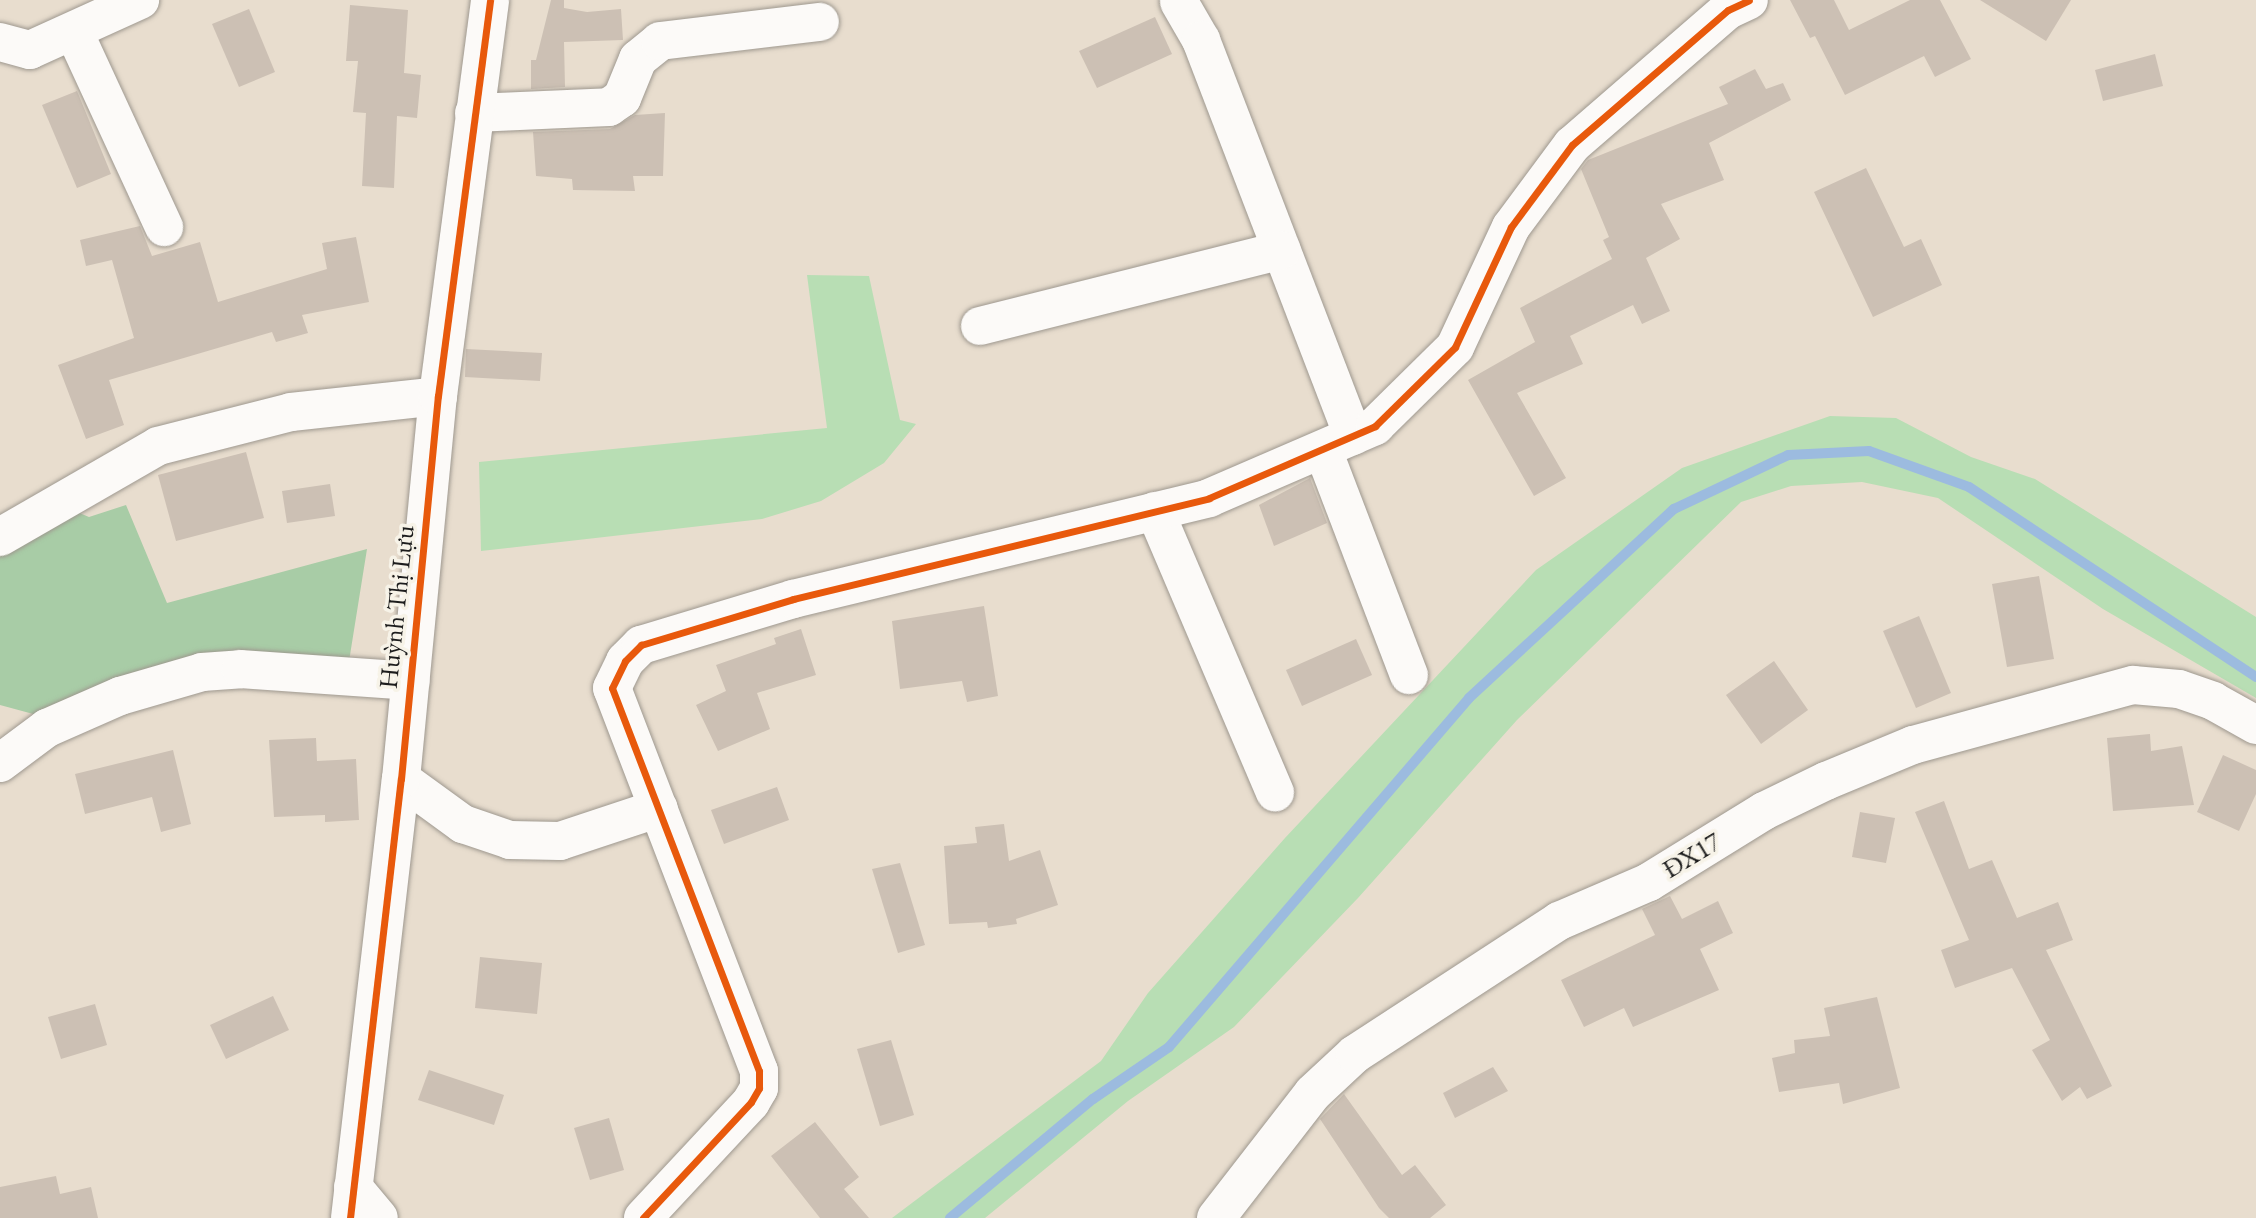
<!DOCTYPE html>
<html>
<head>
<meta charset="utf-8">
<style>
	body { margin:0 }
	#map { position:relative; width:2256px; height:1218px; overflow:hidden; background:#e8ddce; font-family:"EB Garamond",serif }
	div>[style] { position:absolute }
	.green>* { inset:0; background:#b8deb4 }
	.forest>* { inset:0; background:#a8cca6 }
	.stream>* { height:10px; margin:-5px; padding:0 5px; transform-origin:5px; border-radius:5px; background:#9cbbdf }
	.building>* { inset:0; background:#ccc0b4 }
	.roads { filter:drop-shadow(0 0 2px #9e988f) drop-shadow(0 0 2px #9e988f) }
	.street>* { height:38px; margin:-19px; padding:0 19px; transform-origin:19px; border-radius:19px; background:#fcfaf8 }
	.secondary>* { height:38px; margin:-19px; padding:0 19px; transform-origin:19px; border-radius:19px; background:#fcfaf8 }
	.cycleway>* { height:7px; margin:-3.5px; padding:0 3.5px; transform-origin:3.5px; border-radius:3.5px; background:#e8590c }
	span { translate:-50% -50%; white-space:nowrap; text-align:center; line-height:1.15; -webkit-text-stroke:7px #f7f3e8; paint-order:stroke }
	.street-label { font-size:26px; color:#1c1c1c }
</style>
</head>
<body>
<div id="map">
	<div class="green">
		<div style="clip-path:polygon(807px 275px,869px 276px,900px 420px,916px 424px,884px 463px,821px 501px,762px 519px,481px 551px,479px 462px,827px 428px)"></div>
		<div style="clip-path:polygon(1830px 416px,1896px 418px,1971px 457px,2035px 479px,2256px 617px,2256px 698px,2103px 609px,1938px 498px,1862px 482px,1791px 486px,1741px 502px,1517px 720px,1358px 898px,1234px 1027px,1128px 1101px,985px 1218px,892px 1218px,1101px 1061px,1148px 993px,1285px 838px,1536px 570px,1682px 468px)"></div>
	</div>
	<div class="forest">
		<div style="clip-path:polygon(126px 505px,167px 603px,367px 549px,346px 680px,136px 685px,48px 718px,0 705px,0 553px,65px 507px,89px 517px)"></div>
	</div>
	<div class="stream">
		<div style="left:950px;top:1218px;width:186px;rotate:-39.8deg"></div>
		<div style="left:1093px;top:1099px;width:92px;rotate:-34.4deg"></div>
		<div style="left:1169px;top:1047px;width:460px;rotate:-49.3deg"></div>
		<div style="left:1469px;top:698px;width:279px;rotate:-42.7deg"></div>
		<div style="left:1674px;top:509px;width:126px;rotate:-25.3deg"></div>
		<div style="left:1788px;top:455px;width:81px;rotate:-2.8deg"></div>
		<div style="left:1869px;top:451px;width:106px;rotate:19.8deg"></div>
		<div style="left:1969px;top:487px;width:344px;rotate:33.5deg"></div>
	</div>
	<div class="building">
		<div style="clip-path:polygon(551px 0,564px 0,564px 8px,587px 12px,621px 9px,623px 40px,564px 42px,565px 87px,531px 89px,531px 60px,536px 60px)"></div>
		<div style="clip-path:polygon(1790px 0,1834px 0,1849px 30px,1910px 0,1940px 0,1971px 59px,1935px 77px,1924px 56px,1845px 95px,1815px 36px,1810px 38px)"></div>
		<div style="clip-path:polygon(1980px 0,2071px 0,2046px 41px)"></div>
		<div style="clip-path:polygon(350px 5px,408px 10px,404px 73px,421px 75px,417px 118px,397px 116px,394px 188px,362px 186px,366px 113px,353px 112px,358px 61px,346px 61px)"></div>
		<div style="clip-path:polygon(249px 9px,275px 72px,239px 87px,212px 24px)"></div>
		<div style="clip-path:polygon(1155px 17px,1172px 54px,1097px 88px,1079px 51px)"></div>
		<div style="clip-path:polygon(2155px 54px,2163px 86px,2103px 101px,2095px 70px)"></div>
		<div style="clip-path:polygon(1755px 69px,1766px 89px,1783px 83px,1791px 100px,1709px 143px,1724px 180px,1661px 204px,1680px 239px,1646px 258px,1670px 311px,1642px 324px,1633px 305px,1570px 336px,1583px 364px,1517px 393px,1566px 478px,1534px 496px,1468px 380px,1535px 342px,1520px 308px,1612px 259px,1603px 240px,1609px 237px,1581px 169px,1588px 160px,1728px 104px,1719px 87px)"></div>
		<div style="clip-path:polygon(77px 91px,111px 174px,77px 188px,42px 105px)"></div>
		<div style="clip-path:polygon(665px 113px,663px 176px,633px 176px,635px 191px,573px 190px,572px 179px,536px 176px,533px 132px,610px 129px,635px 115px)"></div>
		<div style="clip-path:polygon(1866px 168px,1904px 247px,1921px 239px,1942px 285px,1873px 317px,1814px 192px)"></div>
		<div style="clip-path:polygon(140px 226px,152px 256px,200px 242px,218px 302px,327px 269px,322px 243px,356px 237px,369px 302px,302px 315px,308px 333px,276px 342px,272px 332px,109px 380px,124px 425px,86px 439px,58px 365px,134px 338px,112px 260px,86px 266px,80px 240px)"></div>
		<div style="clip-path:polygon(466px 349px,542px 353px,540px 381px,465px 377px)"></div>
		<div style="clip-path:polygon(246px 452px,264px 518px,176px 541px,158px 475px)"></div>
		<div style="clip-path:polygon(1310px 478px,1327px 523px,1274px 546px,1259px 505px)"></div>
		<div style="clip-path:polygon(330px 484px,335px 516px,287px 523px,282px 491px)"></div>
		<div style="clip-path:polygon(2039px 576px,2054px 659px,2007px 667px,1992px 584px)"></div>
		<div style="clip-path:polygon(984px 606px,998px 696px,967px 702px,962px 681px,900px 689px,892px 621px)"></div>
		<div style="clip-path:polygon(1919px 616px,1951px 693px,1916px 708px,1883px 631px)"></div>
		<div style="clip-path:polygon(801px 629px,816px 675px,757px 693px,770px 729px,718px 751px,696px 705px,726px 691px,716px 665px,776px 644px,774px 638px)"></div>
		<div style="clip-path:polygon(1356px 639px,1372px 675px,1302px 706px,1286px 670px)"></div>
		<div style="clip-path:polygon(1774px 661px,1808px 710px,1761px 744px,1726px 695px)"></div>
		<div style="clip-path:polygon(2150px 734px,2151px 751px,2182px 746px,2194px 805px,2113px 811px,2107px 738px)"></div>
		<div style="clip-path:polygon(316px 738px,317px 761px,356px 759px,359px 820px,325px 822px,325px 815px,274px 817px,269px 740px)"></div>
		<div style="clip-path:polygon(173px 750px,191px 824px,161px 832px,152px 797px,85px 814px,75px 774px)"></div>
		<div style="clip-path:polygon(2223px 755px,2256px 770px,2256px 794px,2239px 831px,2197px 812px)"></div>
		<div style="clip-path:polygon(777px 787px,789px 820px,724px 844px,711px 810px)"></div>
		<div style="clip-path:polygon(1944px 801px,1969px 869px,1992px 860px,2017px 918px,2058px 902px,2073px 940px,2046px 950px,2112px 1086px,2087px 1099px,2080px 1087px,2062px 1101px,2032px 1050px,2050px 1040px,2012px 968px,1955px 988px,1941px 950px,1969px 940px,1915px 812px)"></div>
		<div style="clip-path:polygon(1860px 812px,1895px 818px,1886px 863px,1852px 857px)"></div>
		<div style="clip-path:polygon(1004px 824px,1009px 861px,1040px 850px,1058px 905px,1016px 919px,1017px 924px,988px 928px,987px 922px,949px 924px,944px 846px,977px 843px,975px 827px)"></div>
		<div style="clip-path:polygon(900px 863px,925px 945px,898px 953px,872px 869px)"></div>
		<div style="clip-path:polygon(1670px 896px,1682px 919px,1718px 901px,1733px 933px,1700px 949px,1719px 990px,1633px 1027px,1624px 1008px,1584px 1027px,1561px 980px,1655px 935px,1642px 909px)"></div>
		<div style="clip-path:polygon(480px 957px,542px 963px,537px 1014px,475px 1008px)"></div>
		<div style="clip-path:polygon(273px 996px,289px 1030px,226px 1059px,210px 1025px)"></div>
		<div style="clip-path:polygon(1877px 997px,1900px 1088px,1843px 1104px,1839px 1083px,1779px 1092px,1772px 1058px,1795px 1053px,1794px 1040px,1830px 1036px,1824px 1008px)"></div>
		<div style="clip-path:polygon(95px 1004px,107px 1045px,61px 1059px,48px 1017px)"></div>
		<div style="clip-path:polygon(891px 1040px,914px 1115px,880px 1126px,857px 1049px)"></div>
		<div style="clip-path:polygon(1493px 1067px,1508px 1091px,1455px 1118px,1443px 1093px)"></div>
		<div style="clip-path:polygon(429px 1070px,504px 1095px,494px 1125px,418px 1100px)"></div>
		<div style="clip-path:polygon(1344px 1094px,1402px 1175px,1415px 1165px,1446px 1205px,1430px 1218px,1389px 1218px,1379px 1208px,1320px 1119px)"></div>
		<div style="clip-path:polygon(609px 1118px,624px 1170px,590px 1180px,574px 1128px)"></div>
		<div style="clip-path:polygon(815px 1122px,859px 1177px,844px 1189px,869px 1218px,820px 1218px,771px 1156px)"></div>
		<div style="clip-path:polygon(56px 1176px,60px 1194px,91px 1187px,98px 1218px,0 1218px,0 1187px)"></div>
	</div>
	<div class="roads">
		<div class="street">
			<div style="left:1179px;top:2px;width:44px;rotate:59.9deg"></div>
			<div style="left:1201px;top:40px;width:424px;rotate:69deg"></div>
			<div style="left:74px;top:32px;width:215px;rotate:65.2deg"></div>
			<div style="left:0;top:42px;width:31px;rotate:15deg"></div>
			<div style="left:30px;top:50px;width:121px;rotate:-24.4deg"></div>
			<div style="left:474px;top:113px;width:135px;rotate:-2.5deg"></div>
			<div style="left:609px;top:107px;width:16px;rotate:-35deg"></div>
			<div style="left:622px;top:98px;width:42px;rotate:-67.7deg"></div>
			<div style="left:638px;top:59px;width:28px;rotate:-39deg"></div>
			<div style="left:660px;top:41px;width:161px;rotate:-6.8deg"></div>
			<div style="left:980px;top:326px;width:311px;rotate:-14.1deg"></div>
			<div style="left:1323px;top:450px;width:241px;rotate:69.1deg"></div>
			<div style="left:1155px;top:511px;width:306px;rotate:66.9deg"></div>
			<div style="left:0;top:537px;width:182px;rotate:-29.9deg"></div>
			<div style="left:158px;top:446px;width:137px;rotate:-14.3deg"></div>
			<div style="left:291px;top:412px;width:148px;rotate:-6.2deg"></div>
			<div style="left:0;top:763px;width:59px;rotate:-36.7deg"></div>
			<div style="left:47px;top:728px;width:80px;rotate:-23.7deg"></div>
			<div style="left:120px;top:696px;width:85px;rotate:-16.3deg"></div>
			<div style="left:202px;top:672px;width:39px;rotate:-4deg"></div>
			<div style="left:241px;top:669px;width:170px;rotate:4deg"></div>
			<div style="left:401px;top:779px;width:77px;rotate:36deg"></div>
			<div style="left:463px;top:824px;width:50px;rotate:18.8deg"></div>
			<div style="left:510px;top:840px;width:50px;rotate:1.1deg"></div>
			<div style="left:560px;top:841px;width:104px;rotate:-18.4deg"></div>
			<div style="left:353px;top:1187px;width:40px;rotate:50deg"></div>
			<div style="left:643px;top:1218px;width:158px;rotate:-47deg"></div>
			<div style="left:751px;top:1102px;width:16px;rotate:-60deg"></div>
			<div style="left:759px;top:1088px;width:17px;rotate:-90deg"></div>
			<div style="left:759px;top:1071px;width:410px;rotate:-111deg"></div>
			<div style="left:612px;top:688px;width:30px;rotate:-64deg"></div>
			<div style="left:625px;top:661px;width:23px;rotate:-45deg"></div>
			<div style="left:641px;top:645px;width:159px;rotate:-16.8deg"></div>
			<div style="left:793px;top:599px;width:428px;rotate:-13.6deg"></div>
			<div style="left:1209px;top:498px;width:181px;rotate:-23.4deg"></div>
			<div style="left:1375px;top:426px;width:112px;rotate:-44.6deg"></div>
			<div style="left:1455px;top:347px;width:132px;rotate:-65deg"></div>
			<div style="left:1511px;top:227px;width:102px;rotate:-53.4deg"></div>
			<div style="left:1572px;top:145px;width:206px;rotate:-40.9deg"></div>
			<div style="left:1728px;top:10px;width:23px;rotate:-25deg"></div>
			<div style="left:1216px;top:1218px;width:158px;rotate:-52.2deg"></div>
			<div style="left:1313px;top:1093px;width:57px;rotate:-42.9deg"></div>
			<div style="left:1355px;top:1054px;width:244px;rotate:-33.1deg"></div>
			<div style="left:1559px;top:921px;width:98px;rotate:-23.4deg"></div>
			<div style="left:1649px;top:882px;width:135px;rotate:-31.7deg"></div>
			<div style="left:1764px;top:811px;width:69px;rotate:-25.8deg"></div>
			<div style="left:1826px;top:781px;width:94px;rotate:-22.5deg"></div>
			<div style="left:1913px;top:745px;width:228px;rotate:-15.3deg"></div>
			<div style="left:2133px;top:685px;width:46px;rotate:5deg"></div>
			<div style="left:2179px;top:689px;width:36px;rotate:19deg"></div>
			<div style="left:2213px;top:701px;width:49px;rotate:29.2deg"></div>
		</div>
		<div class="secondary">
			<div style="left:350px;top:1218px;width:442px;rotate:-83.4deg"></div>
			<div style="left:401px;top:779px;width:385px;rotate:-84.5deg"></div>
			<div style="left:438px;top:396px;width:399px;rotate:-82.5deg"></div>
		</div>
	</div>
	<div class="cycleway">
		<div style="left:350px;top:1218px;width:442px;rotate:-83.4deg"></div>
		<div style="left:401px;top:779px;width:385px;rotate:-84.5deg"></div>
		<div style="left:438px;top:396px;width:399px;rotate:-82.5deg"></div>
		<div style="left:643px;top:1218px;width:158px;rotate:-47deg"></div>
		<div style="left:751px;top:1102px;width:16px;rotate:-60deg"></div>
		<div style="left:759px;top:1088px;width:17px;rotate:-90deg"></div>
		<div style="left:759px;top:1071px;width:410px;rotate:-111deg"></div>
		<div style="left:612px;top:688px;width:30px;rotate:-64deg"></div>
		<div style="left:625px;top:661px;width:23px;rotate:-45deg"></div>
		<div style="left:641px;top:645px;width:159px;rotate:-16.8deg"></div>
		<div style="left:793px;top:599px;width:428px;rotate:-13.6deg"></div>
		<div style="left:1209px;top:498px;width:181px;rotate:-23.4deg"></div>
		<div style="left:1375px;top:426px;width:112px;rotate:-44.6deg"></div>
		<div style="left:1455px;top:347px;width:132px;rotate:-65deg"></div>
		<div style="left:1511px;top:227px;width:102px;rotate:-53.4deg"></div>
		<div style="left:1572px;top:145px;width:206px;rotate:-40.9deg"></div>
		<div style="left:1728px;top:10px;width:23px;rotate:-25deg"></div>
	</div>
	<div class="street-label">
		<span style="left:397px;top:607px;rotate:-84deg">Huỳnh Thị Lựu</span>
		<span style="left:1692px;top:856px;rotate:-31deg">ĐX17</span>
	</div>
</div>
</body>
</html>
